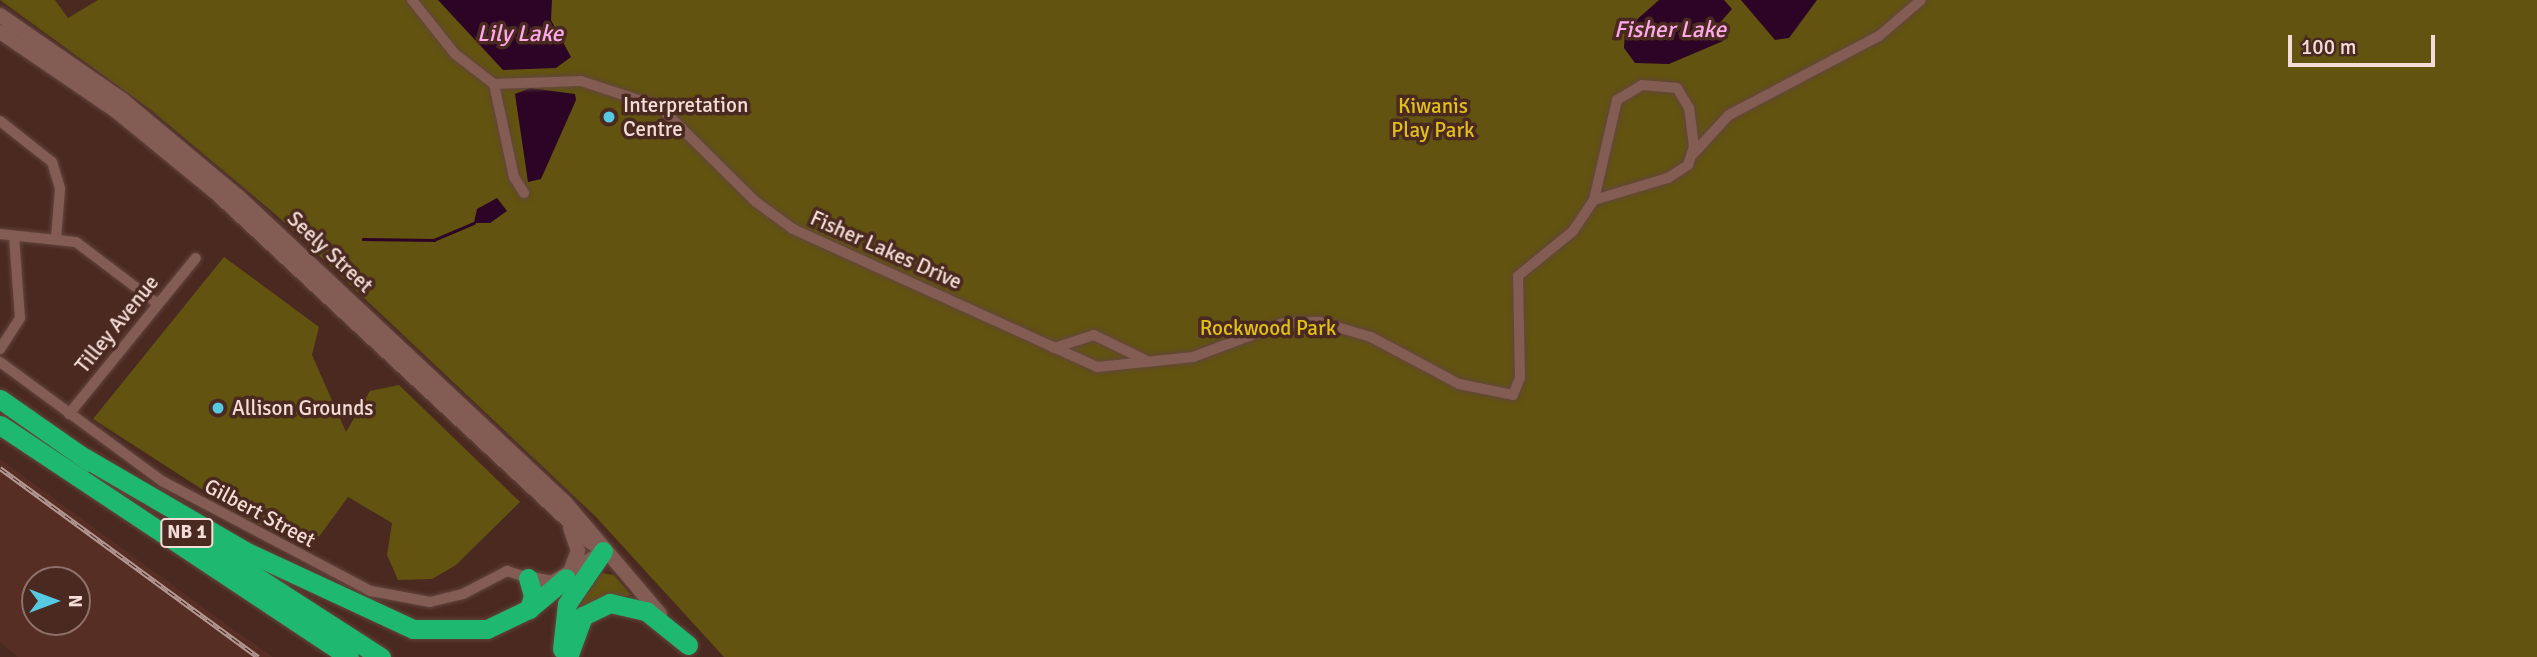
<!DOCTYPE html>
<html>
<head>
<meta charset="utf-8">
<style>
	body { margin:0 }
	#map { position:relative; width:2537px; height:657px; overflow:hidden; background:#4a2920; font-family:Signika,sans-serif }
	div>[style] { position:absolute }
	.built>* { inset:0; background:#572e24 }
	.green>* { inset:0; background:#625310 }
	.water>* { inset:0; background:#2c0425 }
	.stream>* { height:2.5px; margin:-1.25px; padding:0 1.25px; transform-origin:1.25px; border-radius:1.25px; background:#2c0425 }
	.roads { filter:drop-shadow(0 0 2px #62453e) drop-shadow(0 0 2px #62453e) }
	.street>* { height:10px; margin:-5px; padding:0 5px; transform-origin:5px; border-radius:5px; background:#835d53 }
	.secondary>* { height:14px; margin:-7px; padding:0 7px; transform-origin:7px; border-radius:7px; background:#835d53 }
	.highway>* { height:19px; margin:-9.5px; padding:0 9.5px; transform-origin:9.5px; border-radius:9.5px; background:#1eb870 }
	.rail>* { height:5px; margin-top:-2.5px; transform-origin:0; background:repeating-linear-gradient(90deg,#4a2920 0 8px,#b49a92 0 16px); box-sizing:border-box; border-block:2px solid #b49a92 }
	.dots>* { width:19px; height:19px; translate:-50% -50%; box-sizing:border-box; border:4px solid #4a2920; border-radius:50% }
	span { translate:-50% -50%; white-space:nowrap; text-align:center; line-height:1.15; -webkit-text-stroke:7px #4a2920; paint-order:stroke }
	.shield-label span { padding:2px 5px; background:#4a2920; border:2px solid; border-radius:5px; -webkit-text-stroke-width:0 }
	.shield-label { font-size:19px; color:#f4ddd7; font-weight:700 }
	.poi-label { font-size:21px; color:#f4ddd7 }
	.left { translate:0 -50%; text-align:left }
	.park-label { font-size:21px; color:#e1c01a }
	.street-label { font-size:21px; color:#f4ddd7 }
	.water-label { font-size:23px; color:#ffa9ea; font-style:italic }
	.north { position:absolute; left:21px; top:566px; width:70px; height:70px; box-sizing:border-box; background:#4a2920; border:2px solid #8e7169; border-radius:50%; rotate:90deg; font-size:19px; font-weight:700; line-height:28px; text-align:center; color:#f4ddd7 }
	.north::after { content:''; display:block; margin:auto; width:24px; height:32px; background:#58c9e3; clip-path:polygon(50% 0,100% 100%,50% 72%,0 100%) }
	.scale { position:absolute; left:2288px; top:35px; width:147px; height:32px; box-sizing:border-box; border:4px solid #f4ddd7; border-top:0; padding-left:9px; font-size:21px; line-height:24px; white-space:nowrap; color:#f4ddd7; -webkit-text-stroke:5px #4a2920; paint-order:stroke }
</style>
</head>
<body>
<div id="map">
	<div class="built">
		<div style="clip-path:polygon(evenodd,0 459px,219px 619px,273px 657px,18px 657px,0 642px,0 459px,35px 580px,77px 580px,77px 622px,35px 622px,35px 580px)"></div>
	</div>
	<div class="green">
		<div style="clip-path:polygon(0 0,55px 0,68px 18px,98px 0,2537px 0,2537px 657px,724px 657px,596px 517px,275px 214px,151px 110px)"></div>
		<div style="clip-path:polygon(224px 257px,319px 327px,312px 355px,346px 432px,370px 391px,399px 385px,520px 502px,456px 565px,432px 579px,398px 580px,387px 555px,392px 523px,348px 497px,310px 549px,245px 517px,93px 419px)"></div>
		<div style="clip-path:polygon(601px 573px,614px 575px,631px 595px,575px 611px)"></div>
	</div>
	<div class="water">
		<div style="clip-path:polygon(438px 0,552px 0,551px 20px,571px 57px,556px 68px,503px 70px)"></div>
		<div style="clip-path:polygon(1659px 0,1724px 0,1732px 9px,1718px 25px,1723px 41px,1669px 64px,1635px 63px,1624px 48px,1625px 30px)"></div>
		<div style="clip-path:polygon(1741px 0,1817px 0,1789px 38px,1775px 40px)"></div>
		<div style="clip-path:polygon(530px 88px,575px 94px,576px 100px,541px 179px,528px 182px,515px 94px)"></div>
		<div style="clip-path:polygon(497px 198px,507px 211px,490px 223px,474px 223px,477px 209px)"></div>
	</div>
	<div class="stream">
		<div style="left:363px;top:239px;width:71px;rotate:0.8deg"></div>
		<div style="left:434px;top:240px;width:43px;rotate:-23deg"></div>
	</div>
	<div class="roads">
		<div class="street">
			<div style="left:412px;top:0;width:69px;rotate:51.5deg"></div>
			<div style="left:455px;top:54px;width:49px;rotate:37.6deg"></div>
			<div style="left:494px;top:84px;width:95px;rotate:77.9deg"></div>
			<div style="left:514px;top:177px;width:19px;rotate:58deg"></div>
			<div style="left:494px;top:84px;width:87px;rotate:-2deg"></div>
			<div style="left:581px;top:81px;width:83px;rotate:18.2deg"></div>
			<div style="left:660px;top:107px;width:135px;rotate:44.7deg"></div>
			<div style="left:756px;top:202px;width:46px;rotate:36.1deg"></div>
			<div style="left:793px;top:229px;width:334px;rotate:24.4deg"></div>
			<div style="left:1097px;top:367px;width:97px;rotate:-5.9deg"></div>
			<div style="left:1193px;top:357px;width:97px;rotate:-20.5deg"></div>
			<div style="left:1284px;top:323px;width:36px;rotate:-2deg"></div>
			<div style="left:1320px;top:322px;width:53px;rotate:16.4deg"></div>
			<div style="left:1371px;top:337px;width:100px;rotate:28.1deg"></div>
			<div style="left:1459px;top:384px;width:55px;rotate:11.5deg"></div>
			<div style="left:1513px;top:395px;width:18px;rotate:-68deg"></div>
			<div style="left:1520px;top:378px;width:102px;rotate:-91.1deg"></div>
			<div style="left:1518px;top:276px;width:71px;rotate:-39.3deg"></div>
			<div style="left:1573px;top:231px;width:37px;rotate:-56deg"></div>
			<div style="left:1594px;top:200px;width:77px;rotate:-16.6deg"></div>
			<div style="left:1668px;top:178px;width:24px;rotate:-33deg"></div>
			<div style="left:1688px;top:165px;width:19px;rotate:-72deg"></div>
			<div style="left:1694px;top:147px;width:39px;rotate:-97deg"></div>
			<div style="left:1689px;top:108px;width:23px;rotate:-121deg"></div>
			<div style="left:1677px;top:88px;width:35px;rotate:-175deg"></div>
			<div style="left:1642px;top:85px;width:29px;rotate:149deg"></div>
			<div style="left:1617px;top:100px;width:103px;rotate:103deg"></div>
			<div style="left:0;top:121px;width:66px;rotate:38.3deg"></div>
			<div style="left:52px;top:162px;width:28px;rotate:73deg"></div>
			<div style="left:60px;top:189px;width:50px;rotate:94.6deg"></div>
			<div style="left:1694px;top:153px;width:52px;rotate:-47.4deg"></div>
			<div style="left:1729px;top:115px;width:170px;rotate:-27.8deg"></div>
			<div style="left:1879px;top:36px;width:55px;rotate:-40.6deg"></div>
			<div style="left:0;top:234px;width:76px;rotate:6deg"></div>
			<div style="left:76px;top:242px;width:103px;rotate:37.1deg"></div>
			<div style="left:1054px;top:348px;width:42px;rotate:-18deg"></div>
			<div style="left:1094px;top:335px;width:61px;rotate:26.1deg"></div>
			<div style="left:0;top:349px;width:37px;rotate:-57deg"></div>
			<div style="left:20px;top:318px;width:81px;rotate:-94.2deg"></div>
			<div style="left:0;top:362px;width:201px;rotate:36.3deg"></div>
			<div style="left:162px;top:481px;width:236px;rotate:27.8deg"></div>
			<div style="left:371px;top:591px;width:60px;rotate:10.6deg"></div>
			<div style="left:430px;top:602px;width:34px;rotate:-14deg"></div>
			<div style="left:463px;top:594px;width:50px;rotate:-27.6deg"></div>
			<div style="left:507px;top:571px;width:22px;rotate:18deg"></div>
			<div style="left:69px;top:414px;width:201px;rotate:-50.9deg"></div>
		</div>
		<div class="secondary">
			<div style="left:0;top:15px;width:150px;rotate:34.6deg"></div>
			<div style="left:123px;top:100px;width:151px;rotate:39.9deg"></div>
			<div style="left:239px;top:197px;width:448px;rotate:43.1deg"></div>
			<div style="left:566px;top:503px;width:145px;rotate:49.7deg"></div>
			<div style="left:0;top:32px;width:140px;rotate:34.3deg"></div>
			<div style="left:116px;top:111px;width:128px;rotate:39.3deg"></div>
			<div style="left:215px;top:192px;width:517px;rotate:42.96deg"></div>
			<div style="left:569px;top:574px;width:25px;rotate:-69deg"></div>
			<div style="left:578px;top:551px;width:24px;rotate:-109deg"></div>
			<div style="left:528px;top:578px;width:25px;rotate:12deg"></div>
			<div style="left:552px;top:583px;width:48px;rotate:-31.4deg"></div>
		</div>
		<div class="highway">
			<div style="left:0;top:399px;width:110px;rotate:35deg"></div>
			<div style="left:0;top:425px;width:419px;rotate:33.6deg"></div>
			<div style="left:80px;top:455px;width:191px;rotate:30.2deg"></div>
			<div style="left:245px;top:551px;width:185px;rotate:24.9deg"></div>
			<div style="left:413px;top:629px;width:74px"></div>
			<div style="left:487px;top:629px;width:47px;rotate:-25.5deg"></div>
			<div style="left:529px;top:609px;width:48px;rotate:-40deg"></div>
			<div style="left:176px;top:525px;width:244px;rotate:32.8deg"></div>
			<div style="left:528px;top:578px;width:19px;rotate:74deg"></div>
			<div style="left:533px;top:596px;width:14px;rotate:107deg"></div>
			<div style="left:562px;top:649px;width:45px;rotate:-83.7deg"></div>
			<div style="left:567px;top:604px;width:64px;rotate:-55.8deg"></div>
			<div style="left:568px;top:657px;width:44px;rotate:-69.9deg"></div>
			<div style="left:583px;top:616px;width:30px;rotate:-26deg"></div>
			<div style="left:610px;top:603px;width:37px;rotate:13deg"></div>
			<div style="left:646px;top:611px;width:54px;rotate:39deg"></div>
		</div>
	</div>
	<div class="rail">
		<div style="left:0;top:468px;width:320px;rotate:36.2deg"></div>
	</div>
	<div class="dots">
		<div style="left:609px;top:117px;background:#58c9e3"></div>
		<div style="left:218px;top:408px;background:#58c9e3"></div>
	</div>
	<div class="shield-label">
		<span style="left:187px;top:533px">NB 1</span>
	</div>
	<div class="poi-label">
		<span class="left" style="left:623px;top:117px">Interpretation<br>Centre</span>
		<span class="left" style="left:232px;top:408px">Allison Grounds</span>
	</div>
	<div class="park-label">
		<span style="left:1433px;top:118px">Kiwanis<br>Play Park</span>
		<span style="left:1268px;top:328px">Rockwood Park</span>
	</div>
	<div class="street-label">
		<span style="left:886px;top:250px;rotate:24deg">Fisher Lakes Drive</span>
		<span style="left:330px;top:252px;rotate:43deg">Seely Street</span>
		<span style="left:117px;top:324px;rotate:-51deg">Tilley Avenue</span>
		<span style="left:260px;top:513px;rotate:28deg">Gilbert Street</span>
	</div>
	<div class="water-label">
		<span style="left:1670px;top:30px">Fisher Lake</span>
		<span style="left:520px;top:34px">Lily Lake</span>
	</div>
	<div class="north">N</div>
	<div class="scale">100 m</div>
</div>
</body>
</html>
